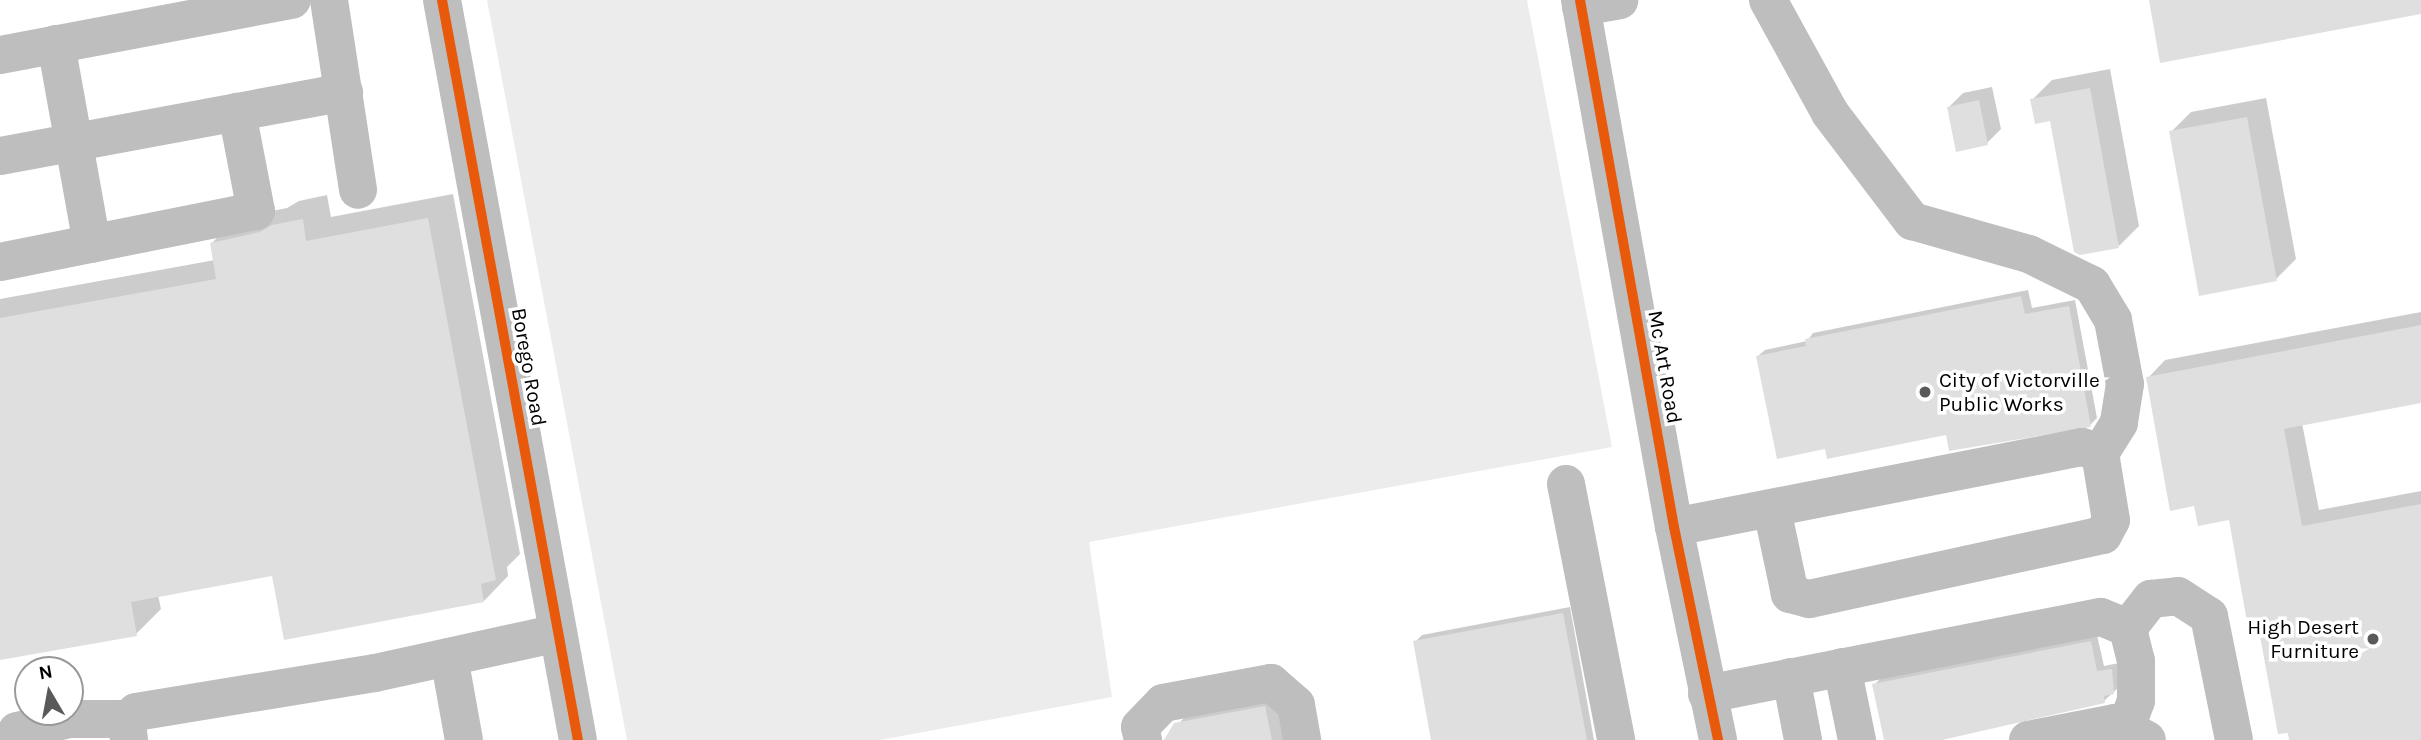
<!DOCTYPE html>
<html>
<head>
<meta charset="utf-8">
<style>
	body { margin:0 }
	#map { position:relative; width:2421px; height:740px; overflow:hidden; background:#fff; font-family:Karla,sans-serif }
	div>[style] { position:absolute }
	.green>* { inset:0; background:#ececec }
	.shadow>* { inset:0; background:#0003 }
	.building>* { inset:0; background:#dfdfdf }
	.minor>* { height:38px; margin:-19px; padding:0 19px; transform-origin:19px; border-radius:19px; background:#bebebe }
	.cycleway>* { height:10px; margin:-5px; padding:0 5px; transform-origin:5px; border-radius:5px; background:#e8590c }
	.dots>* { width:19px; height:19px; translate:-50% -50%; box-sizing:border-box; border:4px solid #fff; border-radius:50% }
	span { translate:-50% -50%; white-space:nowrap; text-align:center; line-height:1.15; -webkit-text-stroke:7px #fff; paint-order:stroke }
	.street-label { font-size:21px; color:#000 }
	.poi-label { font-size:21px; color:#000 }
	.left { translate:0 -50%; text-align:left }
	.right { translate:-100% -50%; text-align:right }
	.north { position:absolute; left:14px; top:656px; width:70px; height:70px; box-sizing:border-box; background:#fff; border:2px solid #999; border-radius:50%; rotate:350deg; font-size:19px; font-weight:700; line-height:28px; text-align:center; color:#000 }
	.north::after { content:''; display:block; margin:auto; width:24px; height:32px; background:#595959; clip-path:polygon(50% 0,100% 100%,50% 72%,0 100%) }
</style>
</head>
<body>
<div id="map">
	<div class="green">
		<div style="clip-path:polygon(487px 0,1527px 0,1612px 447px,1089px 542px,1112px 697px,880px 740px,627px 740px)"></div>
	</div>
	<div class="shadow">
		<div style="clip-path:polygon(2110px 69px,2139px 226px,2119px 246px,2052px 119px,2032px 100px,2052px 80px)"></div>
		<div style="clip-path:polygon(1992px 87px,2001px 129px,1987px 143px,1949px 107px,1963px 93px)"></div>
		<div style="clip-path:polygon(2266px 98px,2296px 259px,2276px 279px,2171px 132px,2191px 112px)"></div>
		<div style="clip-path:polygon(453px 194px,520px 554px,507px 567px,508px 576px,484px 601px,273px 574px,158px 595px,161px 609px,136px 634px,0 659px,0 299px,215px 260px,212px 243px,236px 218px,287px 208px,299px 201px,327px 195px,331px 217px)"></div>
		<div style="clip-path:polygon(2028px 290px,2032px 308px,2075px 300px,2097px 418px,2090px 425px,1948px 433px,1827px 447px,1758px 356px,1765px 350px,1807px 341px,1813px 333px)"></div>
		<div style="clip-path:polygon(2421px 312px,2421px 401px,2302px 423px,2319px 510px,2421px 491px,2421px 740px,2290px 740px,2231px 518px,2195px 504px,2148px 378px,2165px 360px)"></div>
		<div style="clip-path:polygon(1570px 607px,1594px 740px,1433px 740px,1415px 642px,1422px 635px)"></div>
		<div style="clip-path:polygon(2097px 635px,2104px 666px,2119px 663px,2120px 686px,2104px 701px,1929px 740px,1886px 740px,1874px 685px,1881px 678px)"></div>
		<div style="clip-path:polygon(1289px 683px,1301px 740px,1164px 740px,1201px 699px)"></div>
	</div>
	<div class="building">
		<div style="clip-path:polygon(2149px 0,2421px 0,2421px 14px,2160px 63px)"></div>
		<div style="clip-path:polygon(2090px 88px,2119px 248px,2080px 255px,2074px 252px,2050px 121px,2035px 124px,2030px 99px)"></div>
		<div style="clip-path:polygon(1979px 100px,1988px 145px,1956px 152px,1947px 107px)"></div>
		<div style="clip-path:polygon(2247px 117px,2277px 281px,2199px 296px,2169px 131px)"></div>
		<div style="clip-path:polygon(428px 218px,496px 580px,481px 584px,484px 602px,284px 640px,272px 576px,131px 602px,137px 636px,0 660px,0 318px,216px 279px,210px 243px,260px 232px,272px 225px,303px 219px,306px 241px)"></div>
		<div style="clip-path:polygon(2021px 296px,2025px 314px,2069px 306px,2091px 427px,1949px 451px,1946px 435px,1827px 459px,1825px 449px,1777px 459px,1756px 356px,1806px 346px,1805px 339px)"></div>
		<div style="clip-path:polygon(2421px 325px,2421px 403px,2284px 429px,2302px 526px,2421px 504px,2421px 740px,2289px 740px,2288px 733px,2278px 734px,2257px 620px,2247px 622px,2229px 520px,2198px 526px,2194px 506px,2170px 511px,2146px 377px)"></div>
		<div style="clip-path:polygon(1563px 613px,1587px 740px,1431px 740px,1413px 641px)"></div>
		<div style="clip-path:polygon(2091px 641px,2097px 671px,2112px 669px,2114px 694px,2104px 696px,2105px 703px,1942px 740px,1884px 740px,1872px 684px)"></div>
		<div style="clip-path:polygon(1265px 706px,1272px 740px,1164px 740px,1174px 723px)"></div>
	</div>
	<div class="minor">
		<div style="left:329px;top:0;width:192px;rotate:81.3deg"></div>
		<div style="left:442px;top:0;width:752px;rotate:79.59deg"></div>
		<div style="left:1580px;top:0;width:535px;rotate:79.89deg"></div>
		<div style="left:1674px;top:527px;width:217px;rotate:78.3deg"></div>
		<div style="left:1768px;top:0;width:129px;rotate:61.2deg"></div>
		<div style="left:1830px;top:113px;width:136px;rotate:52.8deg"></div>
		<div style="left:1912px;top:221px;width:122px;rotate:15.8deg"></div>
		<div style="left:2029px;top:254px;width:70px;rotate:26.2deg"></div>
		<div style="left:2092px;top:285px;width:41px;rotate:59deg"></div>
		<div style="left:2113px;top:320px;width:65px;rotate:79.4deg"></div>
		<div style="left:2125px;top:384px;width:39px;rotate:99deg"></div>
		<div style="left:2119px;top:423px;width:36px;rotate:122deg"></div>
		<div style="left:1581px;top:7px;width:39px;rotate:-10deg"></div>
		<div style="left:56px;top:44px;width:203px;rotate:79.8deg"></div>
		<div style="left:0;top:55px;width:297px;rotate:-10.7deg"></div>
		<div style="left:0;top:156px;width:350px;rotate:-10.5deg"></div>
		<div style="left:0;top:262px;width:261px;rotate:-11.3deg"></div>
		<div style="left:256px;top:211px;width:101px;rotate:-100.9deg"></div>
		<div style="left:1566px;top:484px;width:261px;rotate:78.9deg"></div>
		<div style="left:1674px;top:527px;width:416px;rotate:-11.1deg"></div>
		<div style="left:2082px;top:447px;width:19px;rotate:18deg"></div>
		<div style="left:2100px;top:453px;width:68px;rotate:80.7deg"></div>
		<div style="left:2111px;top:520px;width:17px;rotate:118deg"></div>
		<div style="left:2103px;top:535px;width:301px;rotate:167.7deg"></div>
		<div style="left:1809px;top:599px;width:20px;rotate:-165deg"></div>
		<div style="left:1790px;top:594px;width:87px;rotate:-102deg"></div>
		<div style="left:2128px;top:628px;width:37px;rotate:-52deg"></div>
		<div style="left:2151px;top:599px;width:27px;rotate:-6deg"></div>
		<div style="left:2178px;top:596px;width:37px;rotate:33deg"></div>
		<div style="left:2209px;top:616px;width:126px;rotate:78.6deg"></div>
		<div style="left:449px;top:657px;width:84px;rotate:79.8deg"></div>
		<div style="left:1842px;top:667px;width:75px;rotate:78.4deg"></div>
		<div style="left:1791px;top:677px;width:64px;rotate:79.2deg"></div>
		<div style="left:1707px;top:694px;width:401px;rotate:-11.1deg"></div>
		<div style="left:2101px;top:617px;width:29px;rotate:22deg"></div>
		<div style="left:2126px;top:728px;width:29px;rotate:-70deg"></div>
		<div style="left:2136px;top:701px;width:40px;rotate:-90deg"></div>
		<div style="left:2136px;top:661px;width:34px;rotate:-104deg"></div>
		<div style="left:18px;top:740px;width:9px;rotate:-96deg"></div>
		<div style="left:17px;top:731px;width:54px;rotate:-12.8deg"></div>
		<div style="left:70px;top:719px;width:61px"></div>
		<div style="left:129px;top:740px;width:16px;rotate:-97deg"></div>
		<div style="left:127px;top:724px;width:15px;rotate:-53deg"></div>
		<div style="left:136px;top:712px;width:242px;rotate:-9.3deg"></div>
		<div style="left:375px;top:673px;width:187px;rotate:-12.3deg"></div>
		<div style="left:1143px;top:740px;width:13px;rotate:-103deg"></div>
		<div style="left:1140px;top:727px;width:33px;rotate:-46deg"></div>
		<div style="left:1163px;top:703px;width:110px;rotate:-10.5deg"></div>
		<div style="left:1271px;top:683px;width:33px;rotate:41deg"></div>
		<div style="left:1296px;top:705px;width:36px;rotate:80deg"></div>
		<div style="left:2028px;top:740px;width:89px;rotate:-11.1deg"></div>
		<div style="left:2115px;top:723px;width:36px;rotate:28deg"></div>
	</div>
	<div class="cycleway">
		<div style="left:442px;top:0;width:752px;rotate:79.59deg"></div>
		<div style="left:1580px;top:0;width:535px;rotate:79.89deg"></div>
		<div style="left:1674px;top:527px;width:217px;rotate:78.3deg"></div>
	</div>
	<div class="dots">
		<div style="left:1925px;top:392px;background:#595959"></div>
		<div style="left:2373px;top:639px;background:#595959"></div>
	</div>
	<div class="street-label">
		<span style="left:529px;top:367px;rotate:80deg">Borego Road</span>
		<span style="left:1665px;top:367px;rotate:80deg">Mc Art Road</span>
	</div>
	<div class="poi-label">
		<span class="left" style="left:1939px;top:392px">City of Victorville<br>Public Works</span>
		<span class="right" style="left:2359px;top:639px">High Desert<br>Furniture</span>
	</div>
	<div class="north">N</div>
</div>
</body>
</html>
